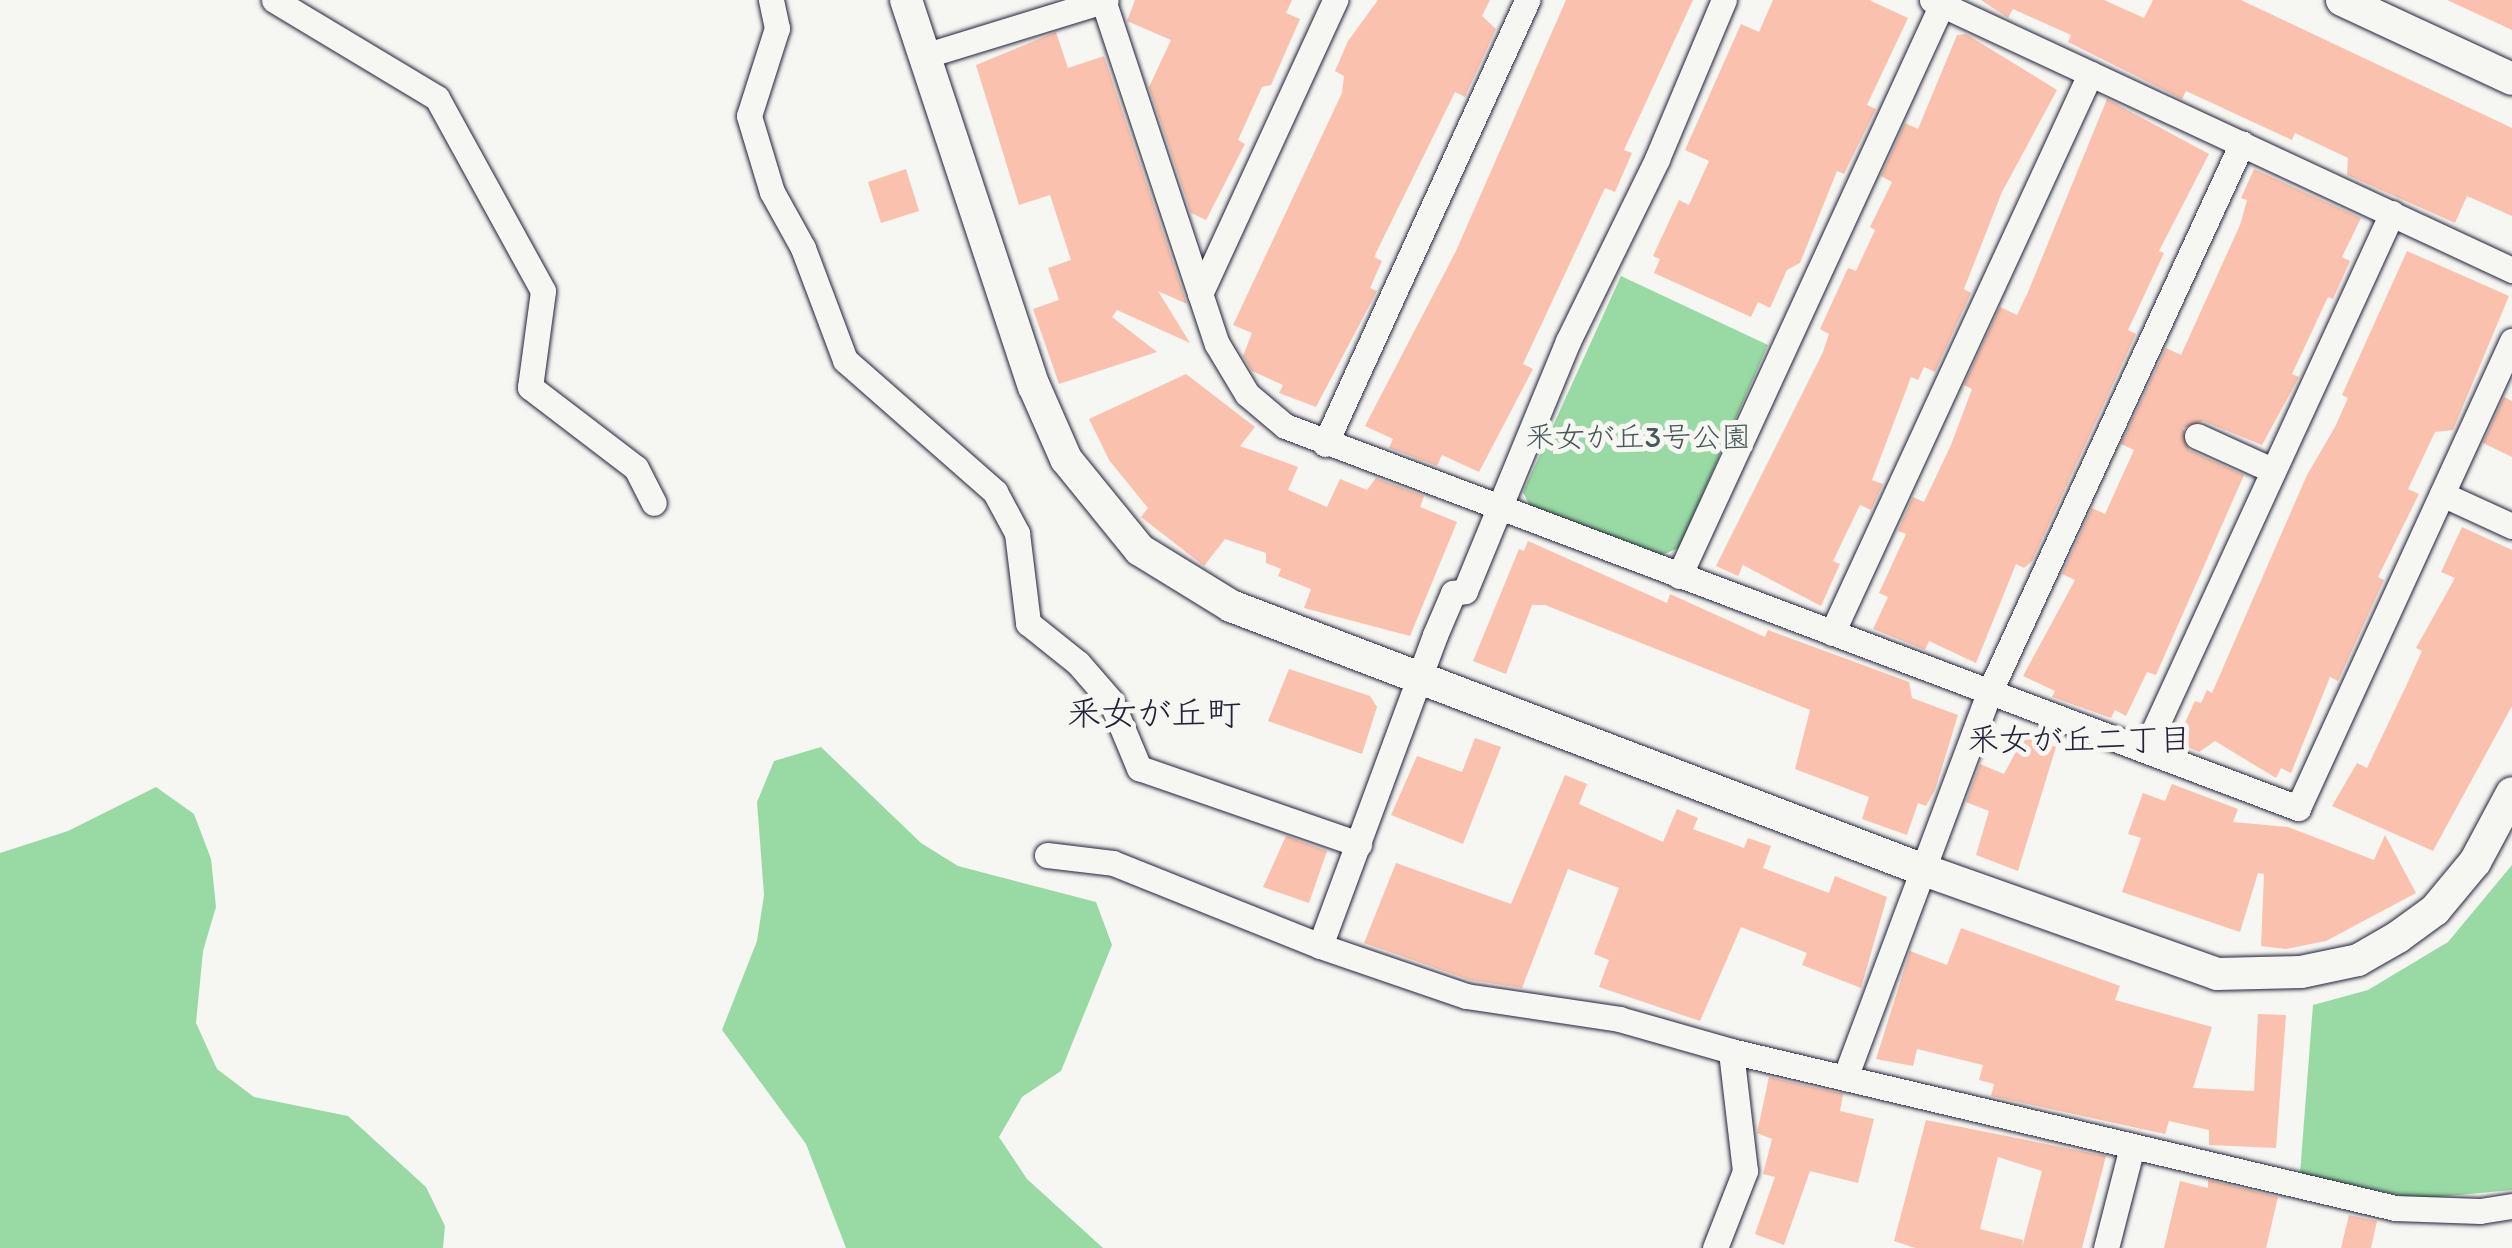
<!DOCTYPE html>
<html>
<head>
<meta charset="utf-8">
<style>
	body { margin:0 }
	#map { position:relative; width:2512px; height:1248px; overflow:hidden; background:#f6f6f2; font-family:Itim,"Klee One",sans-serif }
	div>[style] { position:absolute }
	.green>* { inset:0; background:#99daa4 }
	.building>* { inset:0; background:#fac2ae }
	.roads { filter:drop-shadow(0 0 2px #22223b) drop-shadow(0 0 2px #22223b) }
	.minor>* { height:25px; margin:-12.5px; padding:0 12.5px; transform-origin:12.5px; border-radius:12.5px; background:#f6f6f2 }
	.tertiary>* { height:32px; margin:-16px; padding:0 16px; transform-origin:16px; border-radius:16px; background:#f6f6f2 }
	span { translate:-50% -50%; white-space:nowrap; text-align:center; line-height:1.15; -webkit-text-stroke:10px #f6f6f2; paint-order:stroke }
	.park-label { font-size:30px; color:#46595a }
	.neighbourhood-label { font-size:32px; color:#22223b }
	.quarter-label { font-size:35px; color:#22223b }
</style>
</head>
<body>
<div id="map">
	<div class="green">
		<div style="clip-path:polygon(1621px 276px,1768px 345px,1679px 548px,1659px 556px,1530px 506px,1523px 492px)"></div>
		<div style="clip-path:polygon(821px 747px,921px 843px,958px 866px,1096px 902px,1112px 945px,1061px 1071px,1022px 1097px,999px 1137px,1027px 1179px,1103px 1248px,846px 1248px,806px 1144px,722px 1030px,757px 941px,764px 895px,757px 802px,774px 761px)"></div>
		<div style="clip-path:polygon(156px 787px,194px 814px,211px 859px,216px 907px,203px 951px,196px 1023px,217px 1069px,254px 1097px,348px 1116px,426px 1187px,445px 1226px,443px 1248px,0 1248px,0 853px,68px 831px)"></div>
		<div style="clip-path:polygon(2512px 865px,2512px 1190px,2417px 1199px,2300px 1174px,2313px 1005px,2368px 990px,2448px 942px)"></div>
	</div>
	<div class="building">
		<div style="clip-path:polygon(1135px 0,1292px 0,1286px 13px,1300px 19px,1271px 85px,1262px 87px,1238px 140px,1245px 144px,1206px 220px,1191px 213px,1149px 87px,1171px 40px,1127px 21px)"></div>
		<div style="clip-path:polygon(1378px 0,1490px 0,1482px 16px,1496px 29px,1465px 97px,1455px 92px,1374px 257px,1382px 261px,1370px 288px,1377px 291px,1316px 407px,1279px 393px,1283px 385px,1252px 371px,1243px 356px,1252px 333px,1233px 325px,1342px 93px,1344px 76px,1335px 71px,1348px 41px)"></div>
		<div style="clip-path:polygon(1566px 0,1693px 0,1624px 150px,1632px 153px,1615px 192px,1605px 188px,1523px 364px,1533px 369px,1479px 472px,1442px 455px,1437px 466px,1389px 448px,1393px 439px,1365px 426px,1456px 251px)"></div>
		<div style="clip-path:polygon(1773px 0,1869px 0,1908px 18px,1867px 105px,1876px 109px,1844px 174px,1837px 171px,1800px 263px,1787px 270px,1770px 308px,1758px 302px,1751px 317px,1654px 273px,1660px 259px,1653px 256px,1679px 200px,1689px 205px,1709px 161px,1685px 150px,1741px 24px,1759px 32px)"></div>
		<div style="clip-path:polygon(1981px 0,2104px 0,2144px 18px,2153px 0,2241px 0,2512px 128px,2512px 216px,2467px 196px,2455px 223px,2347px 175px,2348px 158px,2295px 133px,2292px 140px,2186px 91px,2182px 99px,2068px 42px,2071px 35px,2013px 9px,2008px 18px)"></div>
		<div style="clip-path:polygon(2447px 0,2512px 0,2512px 30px)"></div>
		<div style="clip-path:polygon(1056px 32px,1068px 68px,1104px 56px,1187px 304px,1158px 291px,1190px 343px,1117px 310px,1112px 317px,1157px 352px,1059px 384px,1033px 309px,1059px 300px,1048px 268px,1071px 260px,1050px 195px,1019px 205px,976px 65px)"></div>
		<div style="clip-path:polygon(1966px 34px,2057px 90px,2002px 192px,1964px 289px,1971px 293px,1935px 372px,1924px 367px,1918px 380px,1911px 377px,1872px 480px,1883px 484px,1871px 510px,1860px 505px,1833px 561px,1840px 564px,1821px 606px,1743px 565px,1738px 576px,1716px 566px,1823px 352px,1829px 334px,1820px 329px,1848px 268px,1856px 271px,1875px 230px,1870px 227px,1892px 182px,1881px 176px,1905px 123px,1918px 129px,1957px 35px)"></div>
		<div style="clip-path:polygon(2107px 99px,2209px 154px,2159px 251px,2164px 253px,2128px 330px,2136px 334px,2032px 561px,2024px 568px,2016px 564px,1976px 663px,1929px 641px,1925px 650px,1873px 629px,1888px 597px,1879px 593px,1906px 534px,1898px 531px,1913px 497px,1924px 502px,1951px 445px,1972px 389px,1964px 385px,2000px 307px,2017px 315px,2028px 292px)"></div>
		<div style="clip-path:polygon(906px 169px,919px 211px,881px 223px,868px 182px)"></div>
		<div style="clip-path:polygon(2254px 169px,2361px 218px,2342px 257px,2350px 261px,2333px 299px,2328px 297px,2292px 374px,2299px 377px,2262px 445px,2203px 421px,2183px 428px,2189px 450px,2244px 475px,2156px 675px,2147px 672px,2126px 716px,2115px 710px,2111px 718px,2052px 697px,2055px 691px,2023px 676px,2075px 580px,2062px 574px,2092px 508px,2105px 514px,2134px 450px,2121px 444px,2166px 348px,2181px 355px,2240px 225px,2247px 200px,2241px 198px)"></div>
		<div style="clip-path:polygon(2407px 251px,2509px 296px,2453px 430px,2435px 432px,2408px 489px,2419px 494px,2378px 577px,2384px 580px,2338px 681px,2330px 677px,2291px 773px,2281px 768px,2276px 778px,2215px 741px,2199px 752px,2176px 742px,2195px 701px,2201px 703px,2207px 690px,2212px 693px,2307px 475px,2335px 427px,2348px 398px,2342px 395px)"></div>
		<div style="clip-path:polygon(1186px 374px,1255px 427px,1240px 446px,1298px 467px,1288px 490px,1327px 507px,1340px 479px,1367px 490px,1376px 478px,1424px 496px,1420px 507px,1457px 522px,1410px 636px,1304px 608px,1311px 589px,1278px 576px,1281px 569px,1266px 563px,1266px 553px,1225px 539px,1204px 566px,1141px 517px,1148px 508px,1109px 460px,1089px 419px)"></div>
		<div style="clip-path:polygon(2504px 397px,2512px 401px,2512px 457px,2483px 443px)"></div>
		<div style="clip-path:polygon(2462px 527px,2512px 550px,2512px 706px,2433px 851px,2332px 806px,2357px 763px,2367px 768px,2407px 684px,2422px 651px,2416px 648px,2455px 578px,2441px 572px)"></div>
		<div style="clip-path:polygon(1528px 541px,1667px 603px,1670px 594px,1765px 637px,1768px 630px,1909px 682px,1912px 698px,1958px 715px,1935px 790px,1926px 806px,1918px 803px,1907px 835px,1862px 819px,1869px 797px,1795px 769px,1810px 710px,1545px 605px,1532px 605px,1506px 674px,1473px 661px,1519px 549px,1524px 551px)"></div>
		<div style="clip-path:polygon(1289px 669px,1370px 696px,1377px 707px,1362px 754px,1268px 721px)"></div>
		<div style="clip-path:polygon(2025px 735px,2056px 747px,2018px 871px,1976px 855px,1989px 811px,1966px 802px,1980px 764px,2004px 774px)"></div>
		<div style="clip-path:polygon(1475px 738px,1501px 747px,1463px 844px,1391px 815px,1417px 756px,1462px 772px)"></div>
		<div style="clip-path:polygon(1565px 775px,1587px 784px,1579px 804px,1663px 842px,1677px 809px,1698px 818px,1693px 829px,1744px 848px,1748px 838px,1771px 846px,1763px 868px,1829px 893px,1835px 876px,1887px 897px,1861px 988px,1802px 965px,1807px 953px,1741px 927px,1700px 1021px,1599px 987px,1609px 960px,1594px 954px,1619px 888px,1568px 869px,1522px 988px,1470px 980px,1364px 943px,1396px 863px,1511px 904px)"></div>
		<div style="clip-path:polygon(2172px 784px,2238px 809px,2233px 822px,2288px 827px,2374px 860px,2385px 835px,2416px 893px,2326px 941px,2286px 949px,2261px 946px,2264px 874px,2258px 873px,2240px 932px,2122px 892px,2141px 838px,2128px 834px,2143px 793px,2165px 801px)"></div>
		<div style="clip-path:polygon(1286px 836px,1327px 851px,1309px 903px,1263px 887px)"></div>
		<div style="clip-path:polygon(1961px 928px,2120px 986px,2115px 1000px,2212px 1027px,2193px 1088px,2254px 1091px,2258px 1014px,2286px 1015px,2276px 1148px,2209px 1145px,2209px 1130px,2169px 1121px,2165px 1134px,1991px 1096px,1994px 1084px,1979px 1080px,1983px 1065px,1917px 1049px,1913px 1066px,1876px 1059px,1910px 951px,1947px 965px)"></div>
		<div style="clip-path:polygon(1769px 1077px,1843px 1094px,1840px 1111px,1874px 1119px,1858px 1183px,1810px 1171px,1784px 1245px,1755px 1234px,1775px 1177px,1763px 1174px,1772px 1139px,1757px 1133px)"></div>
		<div style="clip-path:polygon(1926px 1120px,2106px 1156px,2082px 1248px,2022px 1248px,2042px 1171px,1998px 1157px,1980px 1229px,2023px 1240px,2022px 1248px,1915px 1248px,1894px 1241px)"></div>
		<div style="clip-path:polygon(2208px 1180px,2278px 1197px,2266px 1248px,2164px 1248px,2180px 1181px,2208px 1188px)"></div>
		<div style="clip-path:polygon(2349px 1215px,2377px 1221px,2371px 1248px,2341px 1248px)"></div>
	</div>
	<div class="roads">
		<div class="minor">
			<div style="left:274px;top:0;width:190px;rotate:31deg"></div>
			<div style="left:437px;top:98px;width:220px;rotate:61.2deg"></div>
			<div style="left:543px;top:291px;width:97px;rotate:97.7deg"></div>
			<div style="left:530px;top:387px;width:133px;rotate:37.4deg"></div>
			<div style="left:636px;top:468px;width:39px;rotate:63deg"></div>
			<div style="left:771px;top:0;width:29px;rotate:78deg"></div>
			<div style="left:777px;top:28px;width:92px;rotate:107.7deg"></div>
			<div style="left:749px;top:116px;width:79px;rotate:73.2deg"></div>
			<div style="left:772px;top:192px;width:64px;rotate:61deg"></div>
			<div style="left:803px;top:248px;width:120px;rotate:69.4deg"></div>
			<div style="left:845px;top:360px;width:200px;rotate:41.3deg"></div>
			<div style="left:995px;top:492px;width:47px;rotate:61.8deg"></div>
			<div style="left:1017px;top:533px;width:91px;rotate:83deg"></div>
			<div style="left:1028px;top:623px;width:64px;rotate:38.7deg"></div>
			<div style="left:1078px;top:663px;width:50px;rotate:49deg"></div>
			<div style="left:1111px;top:701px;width:73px;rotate:67.3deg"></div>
			<div style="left:1139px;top:768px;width:233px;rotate:19.1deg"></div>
			<div style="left:1103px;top:0;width:362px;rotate:71.7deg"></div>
			<div style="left:1217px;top:344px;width:58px;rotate:59deg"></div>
			<div style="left:1247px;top:394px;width:50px;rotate:40.1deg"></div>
			<div style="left:1285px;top:426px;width:1083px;rotate:20.66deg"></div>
			<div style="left:2298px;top:808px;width:514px;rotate:-65.38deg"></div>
			<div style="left:1932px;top:0;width:640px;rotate:24.96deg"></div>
			<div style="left:924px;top:56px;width:190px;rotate:-17.1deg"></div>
			<div style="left:1200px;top:294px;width:324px;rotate:-65.3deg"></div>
			<div style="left:2197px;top:436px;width:82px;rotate:24.4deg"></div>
			<div style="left:1325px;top:444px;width:488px;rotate:-65.5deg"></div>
			<div style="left:2442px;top:494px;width:77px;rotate:24.6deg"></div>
			<div style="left:1679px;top:576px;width:630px;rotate:-65.31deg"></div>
			<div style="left:1832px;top:633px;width:616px;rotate:-65.22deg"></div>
			<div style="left:2145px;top:750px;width:591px;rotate:-65.3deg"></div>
			<div style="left:1047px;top:855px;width:66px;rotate:6.9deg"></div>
			<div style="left:1113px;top:863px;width:223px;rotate:21.8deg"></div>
			<div style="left:1320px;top:946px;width:154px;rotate:18.9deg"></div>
			<div style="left:1466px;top:996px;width:155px;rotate:8.5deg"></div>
			<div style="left:1619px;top:1019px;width:116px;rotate:15.9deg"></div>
			<div style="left:1731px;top:1051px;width:682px;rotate:13.3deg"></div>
			<div style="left:2395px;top:1208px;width:85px;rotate:2deg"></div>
			<div style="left:2480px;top:1211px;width:32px;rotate:-9deg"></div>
			<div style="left:1320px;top:946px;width:332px;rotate:-69.7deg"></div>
			<div style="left:1435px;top:635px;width:46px;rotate:-66.8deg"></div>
			<div style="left:1453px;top:593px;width:12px;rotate:-9deg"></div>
			<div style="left:1465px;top:591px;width:270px;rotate:-67.6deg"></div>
			<div style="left:1568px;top:341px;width:203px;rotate:-63.9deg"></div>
			<div style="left:1657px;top:159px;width:173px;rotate:-67.2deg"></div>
			<div style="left:1845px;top:1078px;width:411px;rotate:-69.5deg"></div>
			<div style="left:1989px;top:693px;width:605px;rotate:-65.3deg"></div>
			<div style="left:1715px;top:1248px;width:83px;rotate:-68.7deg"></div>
			<div style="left:1745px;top:1171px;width:121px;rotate:-96.7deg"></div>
			<div style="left:2106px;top:1248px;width:104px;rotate:-75.6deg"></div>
		</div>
		<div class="tertiary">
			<div style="left:906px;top:0;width:407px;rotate:71.7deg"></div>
			<div style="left:1034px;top:386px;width:80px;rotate:66.3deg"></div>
			<div style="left:1066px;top:459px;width:117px;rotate:50.9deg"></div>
			<div style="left:1140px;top:550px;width:107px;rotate:31.6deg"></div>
			<div style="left:1231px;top:606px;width:738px;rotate:20.86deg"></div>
			<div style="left:1921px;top:869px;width:314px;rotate:19.5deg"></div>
			<div style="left:2217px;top:974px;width:84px;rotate:-1.4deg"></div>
			<div style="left:2301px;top:972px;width:58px;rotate:-11.9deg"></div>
			<div style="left:2358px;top:960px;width:46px;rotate:-29.9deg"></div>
			<div style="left:2398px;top:937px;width:46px;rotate:-36.1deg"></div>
			<div style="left:2435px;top:910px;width:62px;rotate:-50.2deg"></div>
			<div style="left:2475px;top:862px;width:78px;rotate:-61.8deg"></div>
			<div style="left:2342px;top:0;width:187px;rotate:24.9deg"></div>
		</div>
	</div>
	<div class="park-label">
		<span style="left:1638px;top:437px">釆女が丘3号公園</span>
	</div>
	<div class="neighbourhood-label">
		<span style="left:2079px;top:739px">釆女が丘二丁目</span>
	</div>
	<div class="quarter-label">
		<span style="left:1154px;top:713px">釆女が丘町</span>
	</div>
</div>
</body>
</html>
